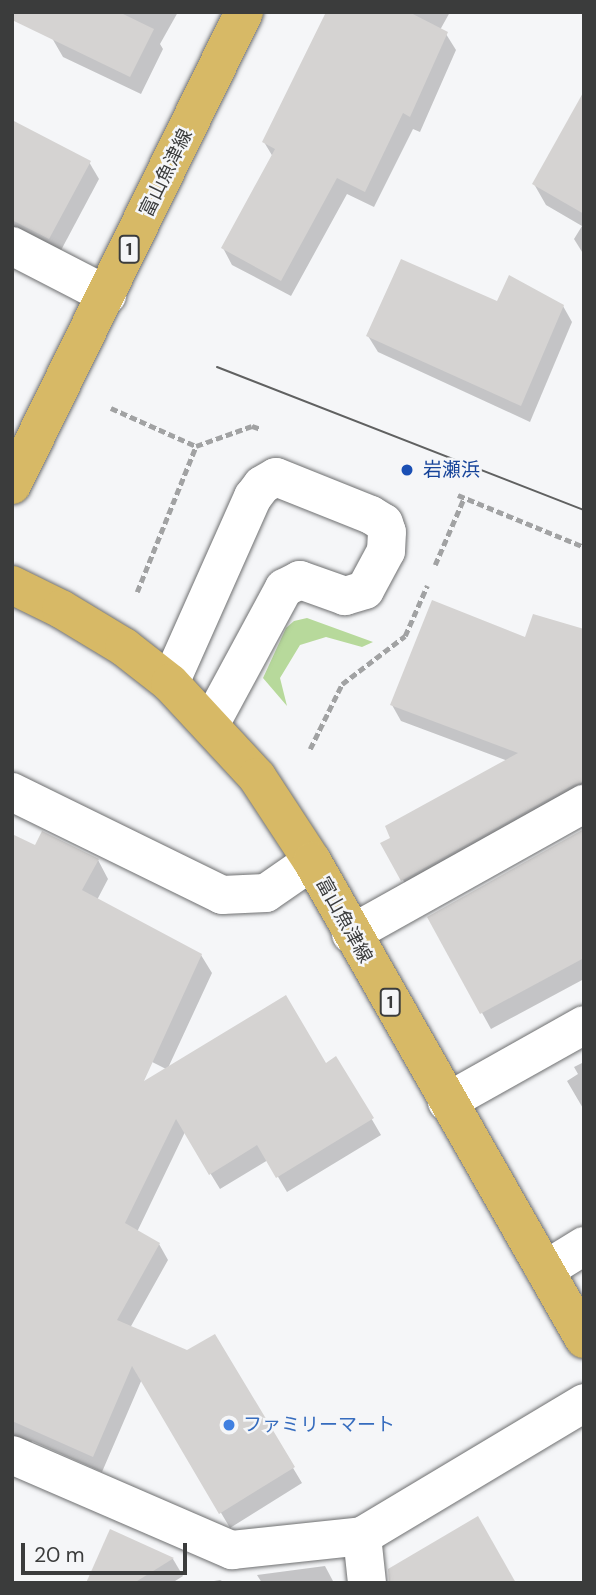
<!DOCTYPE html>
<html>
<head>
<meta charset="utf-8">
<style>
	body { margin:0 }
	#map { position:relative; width:596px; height:1595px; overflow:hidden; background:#f5f6f8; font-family:"DM Sans","Noto Sans JP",sans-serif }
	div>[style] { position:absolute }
	.green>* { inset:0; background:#b7d99b }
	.shadow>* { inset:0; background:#0003 }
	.building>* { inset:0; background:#d5d3d2 }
	.path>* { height:4.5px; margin-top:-2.25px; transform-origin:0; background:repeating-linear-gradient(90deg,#a1a2a3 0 7px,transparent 0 10.5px) }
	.roads { filter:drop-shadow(0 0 2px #6f7071) drop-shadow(0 0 2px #6f7071) }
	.minor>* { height:38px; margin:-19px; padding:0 19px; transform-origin:19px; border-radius:19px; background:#fff }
	.major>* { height:38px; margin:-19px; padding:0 19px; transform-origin:19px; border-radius:19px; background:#d7b966 }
	.tram>* { height:2px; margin:-1px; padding:0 1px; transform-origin:1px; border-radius:1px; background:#606161 }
	.dots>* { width:19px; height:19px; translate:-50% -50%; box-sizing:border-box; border:4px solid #f5f6f8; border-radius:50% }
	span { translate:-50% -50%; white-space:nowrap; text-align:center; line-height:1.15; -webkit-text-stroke:5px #f5f6f8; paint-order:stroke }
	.shield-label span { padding:2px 5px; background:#f5f6f8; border:2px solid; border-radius:5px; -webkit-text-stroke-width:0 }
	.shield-label { font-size:18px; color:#3b3c3c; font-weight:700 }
	.street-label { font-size:19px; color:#3b3c3c }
	.transit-label { font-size:19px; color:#164399 }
	.left { translate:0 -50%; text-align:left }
	.shop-label { font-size:19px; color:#366cbe }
	.frame { position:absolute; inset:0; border:14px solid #3b3c3c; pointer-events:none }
	.scale { position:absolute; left:21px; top:1543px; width:166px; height:32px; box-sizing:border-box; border:4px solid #3b3c3c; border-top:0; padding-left:9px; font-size:21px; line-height:24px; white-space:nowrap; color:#3b3c3c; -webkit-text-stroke:5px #f5f6f8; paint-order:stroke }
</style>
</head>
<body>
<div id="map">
	<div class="green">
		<div style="clip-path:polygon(307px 618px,373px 642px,362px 647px,326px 637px,300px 645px,280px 678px,287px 706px,263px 678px,286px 628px,294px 621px)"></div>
	</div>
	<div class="shadow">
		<div style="clip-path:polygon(65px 12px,178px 12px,160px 44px,163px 49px,141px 94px,63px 57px,52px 38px)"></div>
		<div style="clip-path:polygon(327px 12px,450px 12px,440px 30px,446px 34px,456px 50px,420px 132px,413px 129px,374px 207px,347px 194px,291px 296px,232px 265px,223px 248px,273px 157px,264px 142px)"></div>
		<div style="clip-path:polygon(584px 95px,584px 255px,574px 239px,582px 226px,546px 205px,534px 184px)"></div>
		<div style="clip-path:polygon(12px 122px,89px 162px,99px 179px,59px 254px,12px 230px)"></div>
		<div style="clip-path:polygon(498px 303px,563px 306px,572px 322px,530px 422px,378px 352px,368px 336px)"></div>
		<div style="clip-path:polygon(584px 634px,584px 800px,412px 896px,383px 844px,508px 761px,401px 721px,392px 705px,526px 640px)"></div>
		<div style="clip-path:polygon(584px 831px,584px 979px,491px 1029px,429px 917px)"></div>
		<div style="clip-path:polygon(35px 848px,98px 860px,108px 879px,97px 900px,201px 955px,212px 973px,168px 1068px,325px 1065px,336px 1058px,381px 1135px,287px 1192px,268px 1160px,220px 1189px,185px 1132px,137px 1232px,159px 1244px,168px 1260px,130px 1328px,187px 1352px,214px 1336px,302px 1483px,230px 1528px,142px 1379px,102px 1472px,32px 1441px,28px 1450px,12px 1447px,12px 1064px,118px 1111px,166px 1069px,12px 991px)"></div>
		<div style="clip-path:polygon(584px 1062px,584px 1110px,567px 1081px,578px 1074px,574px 1067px)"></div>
		<div style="clip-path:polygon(110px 1532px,173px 1559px,183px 1576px,172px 1583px,88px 1583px)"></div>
		<div style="clip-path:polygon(325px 1566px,334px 1583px,262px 1583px,257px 1575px)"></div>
		<div style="clip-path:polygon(220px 1580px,226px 1583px,202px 1583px)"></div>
	</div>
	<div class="building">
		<div style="clip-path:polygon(12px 12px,119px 12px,154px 29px,130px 77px,12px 20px)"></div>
		<div style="clip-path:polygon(326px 12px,409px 12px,448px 32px,410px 117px,403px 113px,365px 192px,337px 178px,281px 281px,221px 248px,275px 149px,262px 142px)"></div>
		<div style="clip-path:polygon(584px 91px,584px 214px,532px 184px)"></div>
		<div style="clip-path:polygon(12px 120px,91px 161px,49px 239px,12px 220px)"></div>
		<div style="clip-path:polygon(401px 259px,497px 301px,509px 275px,564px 305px,521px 406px,366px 336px)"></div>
		<div style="clip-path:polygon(432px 600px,525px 637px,533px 614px,584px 629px,584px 782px,573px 785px,401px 881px,380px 843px,390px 838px,385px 826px,518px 753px,390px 705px)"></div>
		<div style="clip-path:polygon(584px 829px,584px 958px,480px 1014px,427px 917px)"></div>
		<div style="clip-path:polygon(42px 831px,99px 859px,82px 890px,202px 954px,144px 1081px,286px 995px,326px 1063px,336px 1056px,374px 1118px,276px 1178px,257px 1145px,209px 1175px,176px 1119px,125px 1223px,160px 1243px,117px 1320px,187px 1350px,215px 1334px,295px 1467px,219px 1514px,132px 1366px,93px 1457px,12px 1421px,12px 834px,35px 845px)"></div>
		<div style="clip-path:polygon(478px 1516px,516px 1583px,389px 1583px,388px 1569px)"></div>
		<div style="clip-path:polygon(110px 1529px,174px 1558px,134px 1583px,86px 1583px)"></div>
	</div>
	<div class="path">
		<div style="left:111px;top:408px;width:93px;rotate:24.1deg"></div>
		<div style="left:458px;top:495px;width:136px;rotate:22.4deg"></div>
		<div style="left:435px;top:565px;width:73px;rotate:-66.6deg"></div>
		<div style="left:137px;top:592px;width:157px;rotate:-68deg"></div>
		<div style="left:196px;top:446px;width:59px;rotate:-19.7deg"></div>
		<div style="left:252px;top:426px;width:9px;rotate:18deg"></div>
		<div style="left:310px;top:749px;width:72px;rotate:-63.8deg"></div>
		<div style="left:342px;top:684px;width:79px;rotate:-37.3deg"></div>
		<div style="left:405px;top:636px;width:55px;rotate:-66.3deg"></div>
	</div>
	<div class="roads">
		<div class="minor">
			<div style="left:12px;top:246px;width:107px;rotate:27.3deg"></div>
			<div style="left:170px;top:683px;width:204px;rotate:-66deg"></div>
			<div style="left:253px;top:497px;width:15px;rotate:-53deg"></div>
			<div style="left:262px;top:485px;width:16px;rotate:-30deg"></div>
			<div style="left:276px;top:477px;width:102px;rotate:21.8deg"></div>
			<div style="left:371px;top:515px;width:15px;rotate:32deg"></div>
			<div style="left:384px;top:523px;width:9px;rotate:72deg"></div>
			<div style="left:387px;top:532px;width:19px;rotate:93deg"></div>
			<div style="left:386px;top:551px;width:44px;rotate:118.3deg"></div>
			<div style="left:365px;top:590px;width:21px;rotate:163deg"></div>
			<div style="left:345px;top:596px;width:48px;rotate:-160.4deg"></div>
			<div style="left:300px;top:580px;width:18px;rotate:153deg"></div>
			<div style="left:284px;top:588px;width:153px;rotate:118.4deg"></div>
			<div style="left:12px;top:792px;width:234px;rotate:26.1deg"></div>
			<div style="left:222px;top:895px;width:44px;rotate:-2.6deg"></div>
			<div style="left:266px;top:893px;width:56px;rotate:-34.8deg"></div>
			<div style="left:351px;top:934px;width:267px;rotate:-29.2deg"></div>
			<div style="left:447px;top:1102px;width:157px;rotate:-29.3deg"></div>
			<div style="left:545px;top:1270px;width:46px;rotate:-31.6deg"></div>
			<div style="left:12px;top:1455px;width:240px;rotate:23.4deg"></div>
			<div style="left:232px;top:1550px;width:131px;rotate:-6.1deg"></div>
			<div style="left:362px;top:1536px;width:259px;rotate:-30.9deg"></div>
			<div style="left:362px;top:1536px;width:47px;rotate:83.9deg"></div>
		</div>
		<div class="major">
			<div style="left:12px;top:485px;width:527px;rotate:-63.87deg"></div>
			<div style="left:12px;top:585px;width:55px;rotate:26.1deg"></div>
			<div style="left:61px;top:609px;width:74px;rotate:31.1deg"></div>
			<div style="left:124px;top:647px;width:58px;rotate:38deg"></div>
			<div style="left:170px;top:683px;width:128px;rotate:47.2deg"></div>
			<div style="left:257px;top:777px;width:100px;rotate:56.8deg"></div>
			<div style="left:312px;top:861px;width:550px;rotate:60.36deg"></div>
		</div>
	</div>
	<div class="tram">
		<div style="left:217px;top:367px;width:394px;rotate:21.3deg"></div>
	</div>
	<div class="dots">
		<div style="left:407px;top:470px;background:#1a4fb4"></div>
		<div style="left:229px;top:1425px;background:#3f7fe0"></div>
	</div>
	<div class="shield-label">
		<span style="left:129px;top:249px">1</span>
		<span style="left:390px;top:1002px">1</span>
	</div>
	<div class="street-label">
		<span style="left:166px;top:173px;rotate:-64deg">富山魚津線</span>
		<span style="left:344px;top:920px;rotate:61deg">富山魚津線</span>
	</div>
	<div class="transit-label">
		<span class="left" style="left:423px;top:470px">岩瀬浜</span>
	</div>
	<div class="shop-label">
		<span class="left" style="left:243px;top:1425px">ファミリーマート</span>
	</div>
	<div class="frame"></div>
	<div class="scale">20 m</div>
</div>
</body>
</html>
